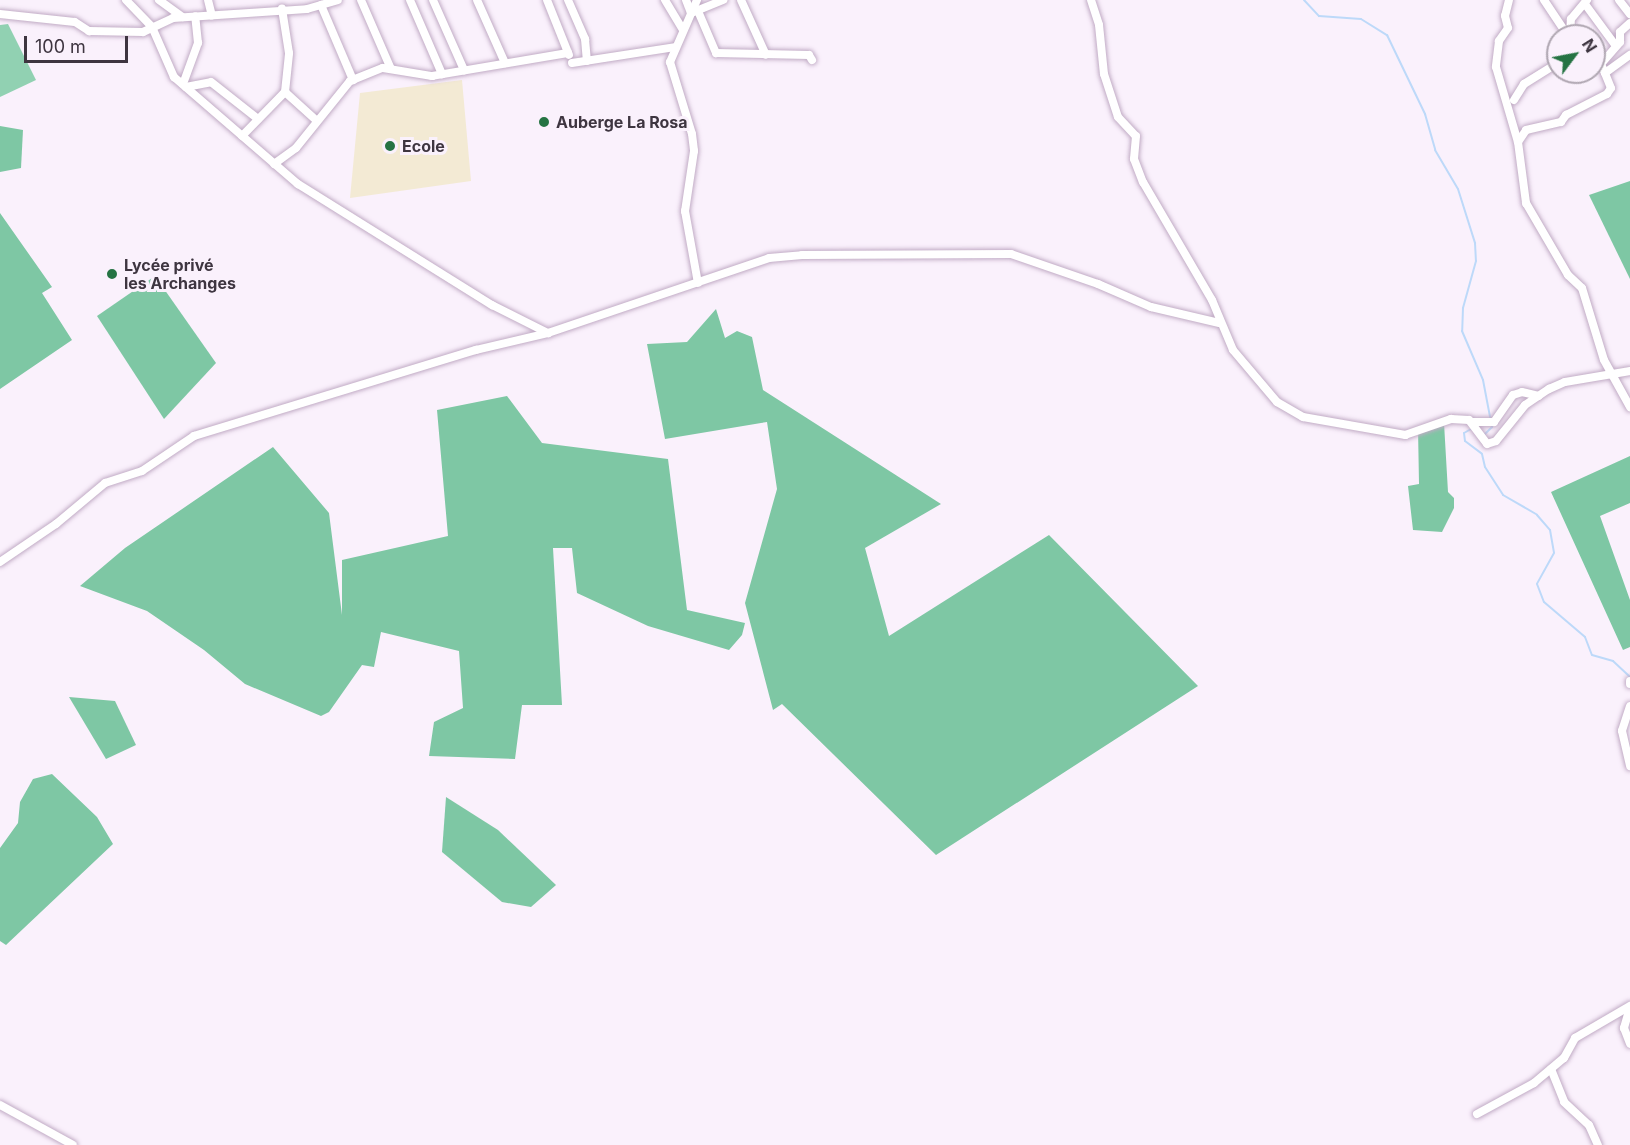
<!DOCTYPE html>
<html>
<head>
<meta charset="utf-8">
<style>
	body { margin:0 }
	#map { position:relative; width:1630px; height:1145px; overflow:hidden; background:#faf1fc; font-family:Inter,sans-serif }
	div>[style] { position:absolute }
	.education>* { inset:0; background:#f3ead4 }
	.green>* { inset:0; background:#91d1b2 }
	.forest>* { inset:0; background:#7ec7a4 }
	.stream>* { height:2px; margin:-1px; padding:0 1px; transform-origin:1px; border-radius:1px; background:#bdd9f9 }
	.roads { filter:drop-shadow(0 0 2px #c1abc5) drop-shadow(0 0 2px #c1abc5) }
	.minor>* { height:8px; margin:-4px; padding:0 4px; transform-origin:4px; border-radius:4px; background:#fff }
	.dots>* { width:16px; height:16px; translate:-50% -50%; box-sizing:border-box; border:3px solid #faf1fc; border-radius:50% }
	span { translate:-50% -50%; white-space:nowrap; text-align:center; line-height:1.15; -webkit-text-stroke:6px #faf1fc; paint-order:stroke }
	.poi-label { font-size:16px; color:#3e3540; font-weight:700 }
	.left { translate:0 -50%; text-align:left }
	.north { position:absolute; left:1546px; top:24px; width:60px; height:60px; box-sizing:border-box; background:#faf1fc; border:2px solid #afa6b1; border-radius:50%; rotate:58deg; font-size:16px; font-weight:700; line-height:24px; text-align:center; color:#3e3540 }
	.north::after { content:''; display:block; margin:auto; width:21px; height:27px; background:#257343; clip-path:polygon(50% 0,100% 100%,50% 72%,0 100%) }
	.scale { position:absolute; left:24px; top:36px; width:104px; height:27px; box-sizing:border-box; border:3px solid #3e3540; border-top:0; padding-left:8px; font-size:18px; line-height:21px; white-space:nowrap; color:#3e3540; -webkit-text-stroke:4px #faf1fc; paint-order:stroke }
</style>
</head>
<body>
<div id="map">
	<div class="education">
		<div style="clip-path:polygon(462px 80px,471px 181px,350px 198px,360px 93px)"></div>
	</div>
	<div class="green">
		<div style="clip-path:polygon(8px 24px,36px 80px,0 97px,0 25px)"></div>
	</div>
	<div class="forest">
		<div style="clip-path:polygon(0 126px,23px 130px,21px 168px,0 172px)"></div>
		<div style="clip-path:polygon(1630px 181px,1630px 279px,1589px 195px)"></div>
		<div style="clip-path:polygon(0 213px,52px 287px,42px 293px,72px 340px,0 389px)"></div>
		<div style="clip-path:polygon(155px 276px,216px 363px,164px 419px,97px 316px)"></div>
		<div style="clip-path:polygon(716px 309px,725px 338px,737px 331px,752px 337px,763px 390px,941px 504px,865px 548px,889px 636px,1049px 535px,1198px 686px,936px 855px,782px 704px,773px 710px,745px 603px,777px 489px,767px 422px,665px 439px,647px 344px,687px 342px)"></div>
		<div style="clip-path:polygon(507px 396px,542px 443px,668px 459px,687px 610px,745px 623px,742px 635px,729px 650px,648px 626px,577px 593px,572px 548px,553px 548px,562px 705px,522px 705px,515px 759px,429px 756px,434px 722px,463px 708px,459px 651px,381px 632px,374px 667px,362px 665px,329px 712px,321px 716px,245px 684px,204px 650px,147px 611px,80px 586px,125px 548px,273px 447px,329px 513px,342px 615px,342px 560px,448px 536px,437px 410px)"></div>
		<div style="clip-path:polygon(1444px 423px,1448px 492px,1454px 498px,1454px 508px,1442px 532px,1413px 530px,1408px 486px,1419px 484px,1418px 428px)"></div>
		<div style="clip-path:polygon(1630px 456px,1630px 503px,1600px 516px,1630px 600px,1630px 647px,1623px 650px,1551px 492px)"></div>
		<div style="clip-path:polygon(69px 697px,115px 701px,136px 745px,106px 759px)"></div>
		<div style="clip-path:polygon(52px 774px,97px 817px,113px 844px,6px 945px,0 941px,0 848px,18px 823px,20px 802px,33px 779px)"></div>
		<div style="clip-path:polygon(446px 797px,498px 830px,556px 885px,531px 907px,502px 902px,442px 852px)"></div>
	</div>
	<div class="stream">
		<div style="left:1304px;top:0;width:22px;rotate:47deg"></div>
		<div style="left:1319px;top:16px;width:42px;rotate:4.1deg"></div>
		<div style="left:1361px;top:19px;width:31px;rotate:32deg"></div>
		<div style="left:1387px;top:35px;width:88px;rotate:64.3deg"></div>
		<div style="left:1425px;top:114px;width:37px;rotate:74deg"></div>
		<div style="left:1435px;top:150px;width:45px;rotate:59.5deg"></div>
		<div style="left:1458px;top:189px;width:57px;rotate:72.5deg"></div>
		<div style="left:1475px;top:243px;width:18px;rotate:87deg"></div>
		<div style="left:1476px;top:261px;width:49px;rotate:105.5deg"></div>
		<div style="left:1463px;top:308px;width:23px;rotate:92deg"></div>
		<div style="left:1462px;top:331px;width:53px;rotate:66.8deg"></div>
		<div style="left:1483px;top:380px;width:48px;rotate:79.2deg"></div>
		<div style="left:1492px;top:427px;width:11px;rotate:135deg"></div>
		<div style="left:1471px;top:429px;width:8px;rotate:150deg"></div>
		<div style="left:1464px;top:433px;width:8px;rotate:83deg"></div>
		<div style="left:1465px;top:441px;width:21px;rotate:37deg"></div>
		<div style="left:1482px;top:454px;width:13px;rotate:77deg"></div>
		<div style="left:1485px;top:467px;width:33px;rotate:57deg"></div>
		<div style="left:1503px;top:495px;width:39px;rotate:30deg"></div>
		<div style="left:1537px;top:515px;width:20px;rotate:49deg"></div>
		<div style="left:1550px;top:530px;width:23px;rotate:80deg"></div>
		<div style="left:1554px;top:553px;width:35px;rotate:119deg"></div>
		<div style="left:1537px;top:584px;width:19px;rotate:69deg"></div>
		<div style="left:1544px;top:602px;width:54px;rotate:40.5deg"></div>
		<div style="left:1585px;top:637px;width:19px;rotate:69deg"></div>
		<div style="left:1592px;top:655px;width:22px;rotate:16deg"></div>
		<div style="left:1613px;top:661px;width:23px;rotate:43deg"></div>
	</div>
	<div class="roads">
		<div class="minor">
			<div style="left:126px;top:0;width:37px;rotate:46deg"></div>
			<div style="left:152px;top:27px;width:55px;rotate:66.3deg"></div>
			<div style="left:174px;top:77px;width:164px;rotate:40.8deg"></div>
			<div style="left:298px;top:184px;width:229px;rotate:32deg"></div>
			<div style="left:492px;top:305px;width:63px;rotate:26.6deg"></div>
			<div style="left:548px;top:333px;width:233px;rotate:-18.7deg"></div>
			<div style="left:769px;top:258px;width:33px;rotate:-5deg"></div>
			<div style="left:802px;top:255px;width:209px;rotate:-0.3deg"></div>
			<div style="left:1011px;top:254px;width:92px;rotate:19deg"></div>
			<div style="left:1098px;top:284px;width:58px;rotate:23.5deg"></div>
			<div style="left:1151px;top:307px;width:70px;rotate:13.2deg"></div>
			<div style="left:159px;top:0;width:29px;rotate:36deg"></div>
			<div style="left:208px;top:0;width:16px;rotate:76deg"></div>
			<div style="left:361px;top:0;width:75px;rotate:66.5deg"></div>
			<div style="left:410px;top:0;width:81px;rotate:66.6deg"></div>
			<div style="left:433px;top:0;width:77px;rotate:66.1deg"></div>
			<div style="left:477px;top:0;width:69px;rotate:66deg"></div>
			<div style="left:547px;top:0;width:59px;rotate:68.2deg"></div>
			<div style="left:568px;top:0;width:43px;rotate:66.4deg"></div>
			<div style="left:585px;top:39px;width:22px;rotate:85deg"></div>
			<div style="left:665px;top:0;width:35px;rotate:59deg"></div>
			<div style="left:686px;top:0;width:14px;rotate:69deg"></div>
			<div style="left:691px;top:13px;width:35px;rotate:-22deg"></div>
			<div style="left:697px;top:0;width:68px;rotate:113.5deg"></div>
			<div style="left:670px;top:62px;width:75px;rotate:73deg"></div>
			<div style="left:692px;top:134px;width:17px;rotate:83deg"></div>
			<div style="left:694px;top:151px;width:61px;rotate:98.5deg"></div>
			<div style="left:685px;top:211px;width:73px;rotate:79.8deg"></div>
			<div style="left:741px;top:0;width:60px;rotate:65.6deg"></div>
			<div style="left:1091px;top:0;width:26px;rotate:72deg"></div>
			<div style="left:1099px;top:25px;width:49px;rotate:84.2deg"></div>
			<div style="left:1104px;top:74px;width:45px;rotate:72deg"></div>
			<div style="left:1118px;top:117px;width:26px;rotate:47deg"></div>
			<div style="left:1136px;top:136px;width:23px;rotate:95deg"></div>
			<div style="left:1134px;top:159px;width:25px;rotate:69deg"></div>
			<div style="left:1143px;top:182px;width:137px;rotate:59.7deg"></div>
			<div style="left:1212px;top:300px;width:54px;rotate:67.2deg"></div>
			<div style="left:1233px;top:350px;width:68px;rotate:49.8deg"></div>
			<div style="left:1277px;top:402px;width:30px;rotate:30deg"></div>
			<div style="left:1303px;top:417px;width:104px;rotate:10deg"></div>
			<div style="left:1405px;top:435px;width:49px;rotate:-19.2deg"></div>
			<div style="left:1451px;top:419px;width:18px;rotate:3deg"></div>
			<div style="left:1469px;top:420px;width:30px;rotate:53deg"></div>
			<div style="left:1487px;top:444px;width:9px;rotate:-18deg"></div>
			<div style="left:1496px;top:441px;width:46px;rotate:-51.1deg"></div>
			<div style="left:1525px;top:405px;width:29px;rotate:-34deg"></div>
			<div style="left:1549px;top:389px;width:17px;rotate:-24deg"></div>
			<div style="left:1565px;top:382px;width:66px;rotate:-9.6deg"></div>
			<div style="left:1509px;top:0;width:16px;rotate:104deg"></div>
			<div style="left:1505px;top:16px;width:12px;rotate:76deg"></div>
			<div style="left:1508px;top:28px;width:16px;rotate:125deg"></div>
			<div style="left:1499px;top:41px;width:26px;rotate:97deg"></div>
			<div style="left:1496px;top:67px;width:78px;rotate:73.7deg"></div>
			<div style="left:1518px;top:142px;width:62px;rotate:82.5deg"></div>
			<div style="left:1526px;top:203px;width:83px;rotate:59.7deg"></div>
			<div style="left:1568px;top:275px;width:19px;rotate:43deg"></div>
			<div style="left:1582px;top:288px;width:75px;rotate:73deg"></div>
			<div style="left:1604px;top:360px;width:54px;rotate:61deg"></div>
			<div style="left:1544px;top:0;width:43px;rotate:56.3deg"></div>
			<div style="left:1619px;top:0;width:18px;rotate:52deg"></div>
			<div style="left:1585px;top:4px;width:52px;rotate:53.6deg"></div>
			<div style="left:321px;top:5px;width:82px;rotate:66.9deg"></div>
			<div style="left:698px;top:11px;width:46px;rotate:66.8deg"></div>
			<div style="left:716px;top:53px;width:93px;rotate:1.2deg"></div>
			<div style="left:809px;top:55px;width:6px;rotate:59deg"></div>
			<div style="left:0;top:14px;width:75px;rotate:6.1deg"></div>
			<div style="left:75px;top:22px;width:17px;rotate:33deg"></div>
			<div style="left:89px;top:31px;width:54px;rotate:1.1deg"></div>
			<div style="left:143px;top:32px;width:33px;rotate:-25deg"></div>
			<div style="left:173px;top:18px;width:134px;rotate:-3.8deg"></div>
			<div style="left:307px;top:9px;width:32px;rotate:-16deg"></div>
			<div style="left:1570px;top:36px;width:17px;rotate:-87deg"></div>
			<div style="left:1571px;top:19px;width:25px;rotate:-50deg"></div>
			<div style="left:1594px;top:57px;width:4px;rotate:14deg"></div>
			<div style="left:1598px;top:58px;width:17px;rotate:65deg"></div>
			<div style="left:1605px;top:73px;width:31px;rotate:-36deg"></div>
			<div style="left:572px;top:63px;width:104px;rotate:-8.8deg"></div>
			<div style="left:1601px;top:64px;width:29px;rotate:-49deg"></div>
			<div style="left:1620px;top:42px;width:10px;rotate:-90deg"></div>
			<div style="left:1620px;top:32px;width:13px;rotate:-42deg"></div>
			<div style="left:183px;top:84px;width:44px;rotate:-69.9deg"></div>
			<div style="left:198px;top:43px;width:27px;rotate:-96deg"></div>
			<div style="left:186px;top:87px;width:25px;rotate:-11deg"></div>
			<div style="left:211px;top:82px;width:60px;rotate:38.2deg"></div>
			<div style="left:285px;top:92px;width:43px;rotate:42.2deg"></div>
			<div style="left:1514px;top:100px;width:19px;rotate:-58deg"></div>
			<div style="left:1524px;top:84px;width:40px;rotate:-32deg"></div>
			<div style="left:242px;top:136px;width:62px;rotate:-45.7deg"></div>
			<div style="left:285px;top:92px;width:39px;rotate:-84deg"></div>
			<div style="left:289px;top:53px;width:45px;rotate:-99deg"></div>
			<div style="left:1518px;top:142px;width:14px;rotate:-56deg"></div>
			<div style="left:1526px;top:130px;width:36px;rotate:-13deg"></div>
			<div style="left:1561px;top:122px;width:9px;rotate:-54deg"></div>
			<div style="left:1566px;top:115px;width:46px;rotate:-27.1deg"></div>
			<div style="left:1607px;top:94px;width:7px;rotate:-56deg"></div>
			<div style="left:1611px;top:88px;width:16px;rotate:-112deg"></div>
			<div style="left:274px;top:164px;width:27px;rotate:-36deg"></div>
			<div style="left:296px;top:148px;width:86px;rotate:-51.1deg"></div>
			<div style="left:350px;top:81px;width:35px;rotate:-22deg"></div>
			<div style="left:383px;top:68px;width:50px;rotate:9.3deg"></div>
			<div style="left:432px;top:76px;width:138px;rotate:-9.6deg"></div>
			<div style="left:1472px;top:422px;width:22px"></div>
			<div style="left:1494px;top:422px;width:33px;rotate:-55deg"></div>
			<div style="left:1513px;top:395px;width:9px;rotate:-18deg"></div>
			<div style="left:1522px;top:392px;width:17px;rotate:13deg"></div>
			<div style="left:0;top:562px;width:68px;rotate:-34.2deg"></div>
			<div style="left:56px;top:524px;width:64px;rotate:-39.9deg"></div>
			<div style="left:105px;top:483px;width:39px;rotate:-18deg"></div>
			<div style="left:142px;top:471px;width:63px;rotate:-33.9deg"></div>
			<div style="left:194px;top:436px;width:295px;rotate:-17deg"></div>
			<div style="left:476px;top:350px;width:74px;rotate:-13.3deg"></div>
			<div style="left:1630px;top:681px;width:3px;rotate:90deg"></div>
			<div style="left:1630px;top:706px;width:26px;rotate:108deg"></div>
			<div style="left:1622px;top:731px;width:36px;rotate:77deg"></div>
			<div style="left:1630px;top:1007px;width:22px;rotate:106deg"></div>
			<div style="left:1624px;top:1028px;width:17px;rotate:69deg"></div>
			<div style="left:1551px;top:1069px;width:35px;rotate:68deg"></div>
			<div style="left:1564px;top:1102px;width:34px;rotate:43deg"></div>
			<div style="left:1589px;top:1125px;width:22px;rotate:66deg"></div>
			<div style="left:0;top:1105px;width:83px;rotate:28.7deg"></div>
			<div style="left:1477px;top:1114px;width:65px;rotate:-28.5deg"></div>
			<div style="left:1534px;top:1083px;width:39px;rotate:-40deg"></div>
			<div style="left:1564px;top:1058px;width:23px;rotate:-61deg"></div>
			<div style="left:1575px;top:1038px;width:64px;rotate:-30.2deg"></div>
		</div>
	</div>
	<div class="dots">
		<div style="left:544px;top:122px;background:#257343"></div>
		<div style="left:390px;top:146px;background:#257343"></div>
		<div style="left:112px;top:274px;background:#257343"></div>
	</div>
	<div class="poi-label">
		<span class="left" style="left:556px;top:122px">Auberge La Rosa</span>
		<span class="left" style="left:402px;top:146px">Ecole</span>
		<span class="left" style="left:124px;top:274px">Lycée privé<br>les Archanges</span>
	</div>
	<div class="north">N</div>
	<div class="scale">100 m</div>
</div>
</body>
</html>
